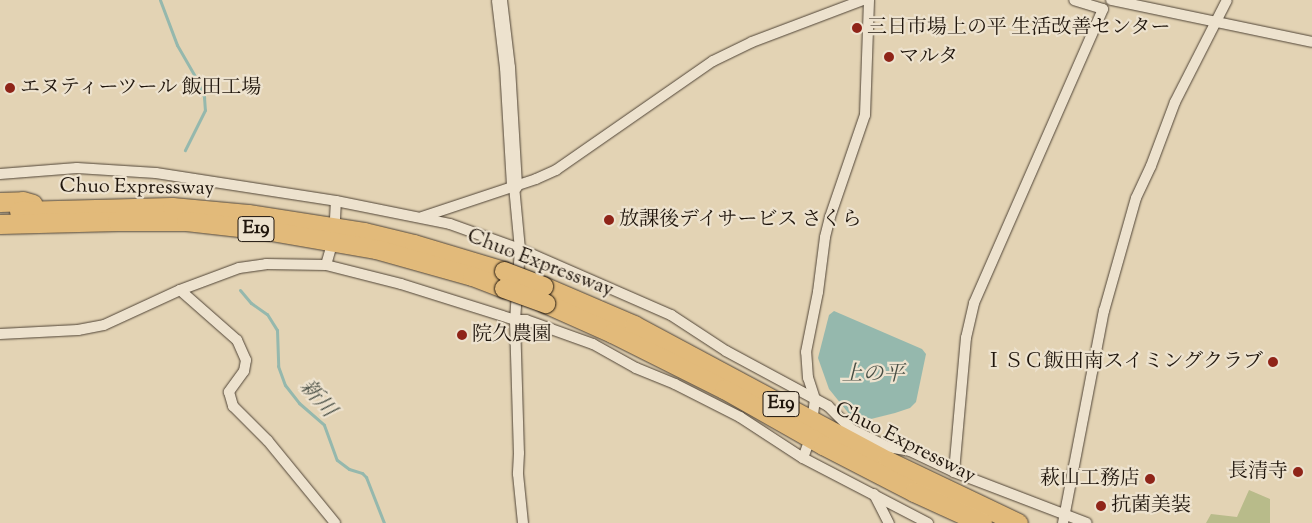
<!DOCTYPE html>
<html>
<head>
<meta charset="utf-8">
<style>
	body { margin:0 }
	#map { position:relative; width:1312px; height:523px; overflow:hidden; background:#e3d3b4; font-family:"Sorts Mill Goudy","Noto Serif JP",serif }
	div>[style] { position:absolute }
	.green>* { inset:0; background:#b8bb8a }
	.water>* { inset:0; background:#95b8ad }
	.stream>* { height:3px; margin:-1.5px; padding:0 1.5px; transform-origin:1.5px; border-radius:1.5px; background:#95b8ad }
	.roads { filter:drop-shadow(0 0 1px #504436) drop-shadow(0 0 1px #504436) }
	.street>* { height:10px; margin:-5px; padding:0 5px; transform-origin:5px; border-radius:5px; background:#ede2ce }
	.secondary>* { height:15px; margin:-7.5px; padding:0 7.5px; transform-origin:7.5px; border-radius:7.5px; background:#ede2ce }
	.highway>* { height:19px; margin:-9.5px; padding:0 9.5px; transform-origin:9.5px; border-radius:9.5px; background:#e2ba7a }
	.bridges { filter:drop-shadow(0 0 1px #1f150c) drop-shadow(0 0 1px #1f150c) }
	.highway-bridge>* { height:19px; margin:-9.5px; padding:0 9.5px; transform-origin:9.5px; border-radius:9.5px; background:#e2ba7a }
	.dots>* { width:14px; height:14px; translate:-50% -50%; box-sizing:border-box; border:2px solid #ede2ce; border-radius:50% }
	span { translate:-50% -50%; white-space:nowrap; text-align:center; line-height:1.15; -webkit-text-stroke:4.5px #ede2ce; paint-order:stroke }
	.shield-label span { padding:1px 4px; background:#ede2ce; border:1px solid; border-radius:4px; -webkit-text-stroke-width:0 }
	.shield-label { font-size:19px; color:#1f150c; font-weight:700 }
	.poi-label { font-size:20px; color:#1f150c }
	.left { translate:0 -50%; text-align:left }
	.right { translate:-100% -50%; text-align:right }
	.street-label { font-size:20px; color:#1f150c }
	.water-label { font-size:21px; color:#484e44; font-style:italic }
</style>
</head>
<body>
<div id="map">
	<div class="green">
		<div style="clip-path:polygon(1249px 490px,1270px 499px,1270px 523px,1206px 523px,1211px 514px,1237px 517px)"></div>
	</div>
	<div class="water">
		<div style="clip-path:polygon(834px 311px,922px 349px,926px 354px,916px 402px,910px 408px,895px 413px,867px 420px,850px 415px,829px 389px,818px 358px,829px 315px)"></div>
	</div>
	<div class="stream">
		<div style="left:160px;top:0;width:48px;rotate:69.3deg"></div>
		<div style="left:177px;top:45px;width:38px;rotate:60deg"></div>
		<div style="left:196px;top:78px;width:21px;rotate:67deg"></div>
		<div style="left:204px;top:97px;width:13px;rotate:86deg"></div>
		<div style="left:205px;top:110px;width:45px;rotate:116.6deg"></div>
		<div style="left:240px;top:290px;width:17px;rotate:50deg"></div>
		<div style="left:251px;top:303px;width:19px;rotate:35deg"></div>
		<div style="left:267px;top:314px;width:19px;rotate:58deg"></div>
		<div style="left:277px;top:330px;width:36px;rotate:88deg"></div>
		<div style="left:278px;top:366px;width:20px;rotate:70deg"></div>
		<div style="left:285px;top:385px;width:23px;rotate:52deg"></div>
		<div style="left:299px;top:403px;width:33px;rotate:41deg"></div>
		<div style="left:324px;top:425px;width:37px;rotate:70deg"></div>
		<div style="left:337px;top:460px;width:15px;rotate:37deg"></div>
		<div style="left:349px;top:469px;width:14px;rotate:17deg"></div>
		<div style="left:362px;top:473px;width:6px;rotate:45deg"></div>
		<div style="left:366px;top:477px;width:49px;rotate:68.6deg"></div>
	</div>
	<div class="roads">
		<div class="street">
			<div style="left:1111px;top:0;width:205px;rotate:11.8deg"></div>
			<div style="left:0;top:174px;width:77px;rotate:-4.5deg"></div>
			<div style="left:77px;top:168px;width:79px;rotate:3.6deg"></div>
			<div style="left:156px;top:173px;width:182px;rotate:8.8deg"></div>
			<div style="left:336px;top:201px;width:116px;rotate:11.4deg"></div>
			<div style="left:450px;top:224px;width:74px;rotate:19.7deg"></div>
			<div style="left:520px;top:249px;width:165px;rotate:23.6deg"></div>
			<div style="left:671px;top:315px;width:66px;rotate:33.2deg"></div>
			<div style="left:726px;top:351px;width:116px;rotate:28.3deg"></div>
			<div style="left:828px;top:406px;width:33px;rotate:45deg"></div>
			<div style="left:851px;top:429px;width:41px;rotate:25.9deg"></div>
			<div style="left:888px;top:447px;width:22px;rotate:10deg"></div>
			<div style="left:910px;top:451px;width:49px;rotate:25.5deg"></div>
			<div style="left:954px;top:472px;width:142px;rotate:21deg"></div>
			<div style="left:514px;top:186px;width:63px;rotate:84.6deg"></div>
			<div style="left:520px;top:249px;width:71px;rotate:94deg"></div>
			<div style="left:515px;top:320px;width:133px;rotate:88.3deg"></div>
			<div style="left:519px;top:453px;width:21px;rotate:93deg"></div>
			<div style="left:518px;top:474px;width:49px;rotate:84.2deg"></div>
			<div style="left:422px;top:217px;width:120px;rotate:-18.4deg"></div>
			<div style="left:536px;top:179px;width:22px;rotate:-24deg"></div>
			<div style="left:556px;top:170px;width:191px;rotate:-34.8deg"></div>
			<div style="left:713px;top:61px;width:43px;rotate:-26deg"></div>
			<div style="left:752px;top:42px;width:119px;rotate:-20.7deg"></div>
			<div style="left:335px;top:219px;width:18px;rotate:-87deg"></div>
			<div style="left:326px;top:265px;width:15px;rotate:-74deg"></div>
			<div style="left:180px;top:290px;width:76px;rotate:41.3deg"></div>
			<div style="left:237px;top:340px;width:22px;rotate:66deg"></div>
			<div style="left:246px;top:360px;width:11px;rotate:100deg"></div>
			<div style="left:244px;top:371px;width:26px;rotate:126deg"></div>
			<div style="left:229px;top:392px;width:15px;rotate:74deg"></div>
			<div style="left:233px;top:406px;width:49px;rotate:45deg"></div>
			<div style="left:268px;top:441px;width:106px;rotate:50.7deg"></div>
			<div style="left:0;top:334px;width:78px;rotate:-2.9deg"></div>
			<div style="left:78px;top:330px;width:26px;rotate:-11deg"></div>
			<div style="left:104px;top:325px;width:84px;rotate:-24.7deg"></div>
			<div style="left:180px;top:290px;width:63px;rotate:-20.4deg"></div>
			<div style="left:239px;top:268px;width:27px;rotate:-8deg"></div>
			<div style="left:266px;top:264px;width:60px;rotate:1deg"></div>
			<div style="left:326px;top:265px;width:77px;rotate:14.2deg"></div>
			<div style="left:401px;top:284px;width:120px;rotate:17.5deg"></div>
			<div style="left:515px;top:320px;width:11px"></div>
			<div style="left:526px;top:320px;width:71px;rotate:19.7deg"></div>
			<div style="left:593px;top:344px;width:49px;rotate:29.2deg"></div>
			<div style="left:636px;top:368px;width:42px;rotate:22.3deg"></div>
			<div style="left:675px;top:384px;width:73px;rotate:26.9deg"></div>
			<div style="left:740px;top:417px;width:75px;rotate:33.1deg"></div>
			<div style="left:803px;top:458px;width:141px;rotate:27.5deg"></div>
			<div style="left:813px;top:415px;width:16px;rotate:-83deg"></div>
			<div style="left:815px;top:399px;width:22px;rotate:-108deg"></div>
			<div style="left:808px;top:378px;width:26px;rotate:-94deg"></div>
			<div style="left:806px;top:352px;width:61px;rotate:-78.7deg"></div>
			<div style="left:818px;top:292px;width:55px;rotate:-82.7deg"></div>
			<div style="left:825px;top:237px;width:21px;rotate:-76deg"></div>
			<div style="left:830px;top:217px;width:108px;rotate:-71.1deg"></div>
			<div style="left:865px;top:115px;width:115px;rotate:-88deg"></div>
			<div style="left:803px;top:458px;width:12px;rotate:-70deg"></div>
			<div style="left:954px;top:472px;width:135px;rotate:-84.9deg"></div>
			<div style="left:966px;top:338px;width:36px;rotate:-77deg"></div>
			<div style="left:974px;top:303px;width:321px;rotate:-66.3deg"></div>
			<div style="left:1103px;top:9px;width:30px;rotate:-163deg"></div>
			<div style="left:874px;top:494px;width:33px;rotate:63deg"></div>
			<div style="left:1063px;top:523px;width:216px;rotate:-79.1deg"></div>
			<div style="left:1104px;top:311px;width:117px;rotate:-74.2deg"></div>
			<div style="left:1136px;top:198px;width:35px;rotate:-65deg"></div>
			<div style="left:1151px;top:166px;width:68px;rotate:-69.4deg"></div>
			<div style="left:1175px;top:102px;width:114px;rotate:-63deg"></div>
		</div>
		<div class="secondary">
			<div style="left:499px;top:0;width:67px;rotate:83.2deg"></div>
			<div style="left:507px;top:67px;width:119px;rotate:86.6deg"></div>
		</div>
		<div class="highway">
			<div style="left:0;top:202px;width:23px;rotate:-2deg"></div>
			<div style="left:23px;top:201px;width:10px;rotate:17deg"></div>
			<div style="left:19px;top:211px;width:153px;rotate:-1.5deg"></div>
			<div style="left:172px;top:207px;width:76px;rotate:5.3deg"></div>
			<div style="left:248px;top:214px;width:117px;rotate:8.8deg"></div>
			<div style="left:364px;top:232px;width:51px;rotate:13.5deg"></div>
			<div style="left:414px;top:244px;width:94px;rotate:16.7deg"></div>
			<div style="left:0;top:224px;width:117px;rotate:-1.5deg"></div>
			<div style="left:117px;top:221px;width:69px"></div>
			<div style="left:186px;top:221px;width:80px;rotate:6.5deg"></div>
			<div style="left:265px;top:230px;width:113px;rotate:9.7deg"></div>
			<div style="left:376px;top:249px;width:100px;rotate:15.7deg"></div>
			<div style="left:472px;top:276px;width:34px;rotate:21deg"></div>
			<div style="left:543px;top:286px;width:99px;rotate:23.2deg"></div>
			<div style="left:634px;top:325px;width:288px;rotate:28.2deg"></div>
			<div style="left:888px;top:461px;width:144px;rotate:25.5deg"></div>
			<div style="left:545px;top:303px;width:73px;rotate:24.1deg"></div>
			<div style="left:612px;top:333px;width:125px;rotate:26.6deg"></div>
			<div style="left:724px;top:389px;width:114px;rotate:29.5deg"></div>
			<div style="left:823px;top:445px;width:102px;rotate:27.3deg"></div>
			<div style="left:914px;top:492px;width:75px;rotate:24.5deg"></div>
		</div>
	</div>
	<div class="bridges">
		<div class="highway-bridge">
			<div style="left:504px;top:271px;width:42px;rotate:21deg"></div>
			<div style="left:504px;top:288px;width:44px;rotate:20.1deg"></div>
		</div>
	</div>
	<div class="dots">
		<div style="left:857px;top:28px;background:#8f2418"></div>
		<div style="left:889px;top:57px;background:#8f2418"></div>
		<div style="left:10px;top:88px;background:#8f2418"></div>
		<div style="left:609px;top:220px;background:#8f2418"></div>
		<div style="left:462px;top:335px;background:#8f2418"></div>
		<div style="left:1273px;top:362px;background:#8f2418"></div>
		<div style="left:1298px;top:472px;background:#8f2418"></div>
		<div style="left:1150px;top:479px;background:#8f2418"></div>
		<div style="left:1101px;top:506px;background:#8f2418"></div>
	</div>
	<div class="shield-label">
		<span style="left:256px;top:229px">E19</span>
		<span style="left:781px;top:404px">E19</span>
	</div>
	<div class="poi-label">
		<span class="left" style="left:867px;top:28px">三日市場上の平 生活改善センター</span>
		<span class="left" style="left:899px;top:57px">マルタ</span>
		<span class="left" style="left:20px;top:88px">エヌティーツール 飯田工場</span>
		<span class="left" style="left:619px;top:220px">放課後デイサービス さくら</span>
		<span class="left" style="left:472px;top:335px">院久農園</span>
		<span class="right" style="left:1263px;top:362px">ＩＳＣ飯田南スイミングクラブ</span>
		<span class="right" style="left:1288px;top:472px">長清寺</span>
		<span class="right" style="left:1140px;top:479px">萩山工務店</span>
		<span class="left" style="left:1111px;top:506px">抗菌美装</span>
	</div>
	<div class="street-label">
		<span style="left:137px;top:188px;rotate:1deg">Chuo Expressway</span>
		<span style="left:540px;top:264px;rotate:21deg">Chuo Expressway</span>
		<span style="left:905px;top:443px;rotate:27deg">Chuo Expressway</span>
	</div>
	<div class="water-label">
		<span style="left:873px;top:375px">上の平</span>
		<span style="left:317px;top:399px;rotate:49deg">新川</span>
	</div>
</div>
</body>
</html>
